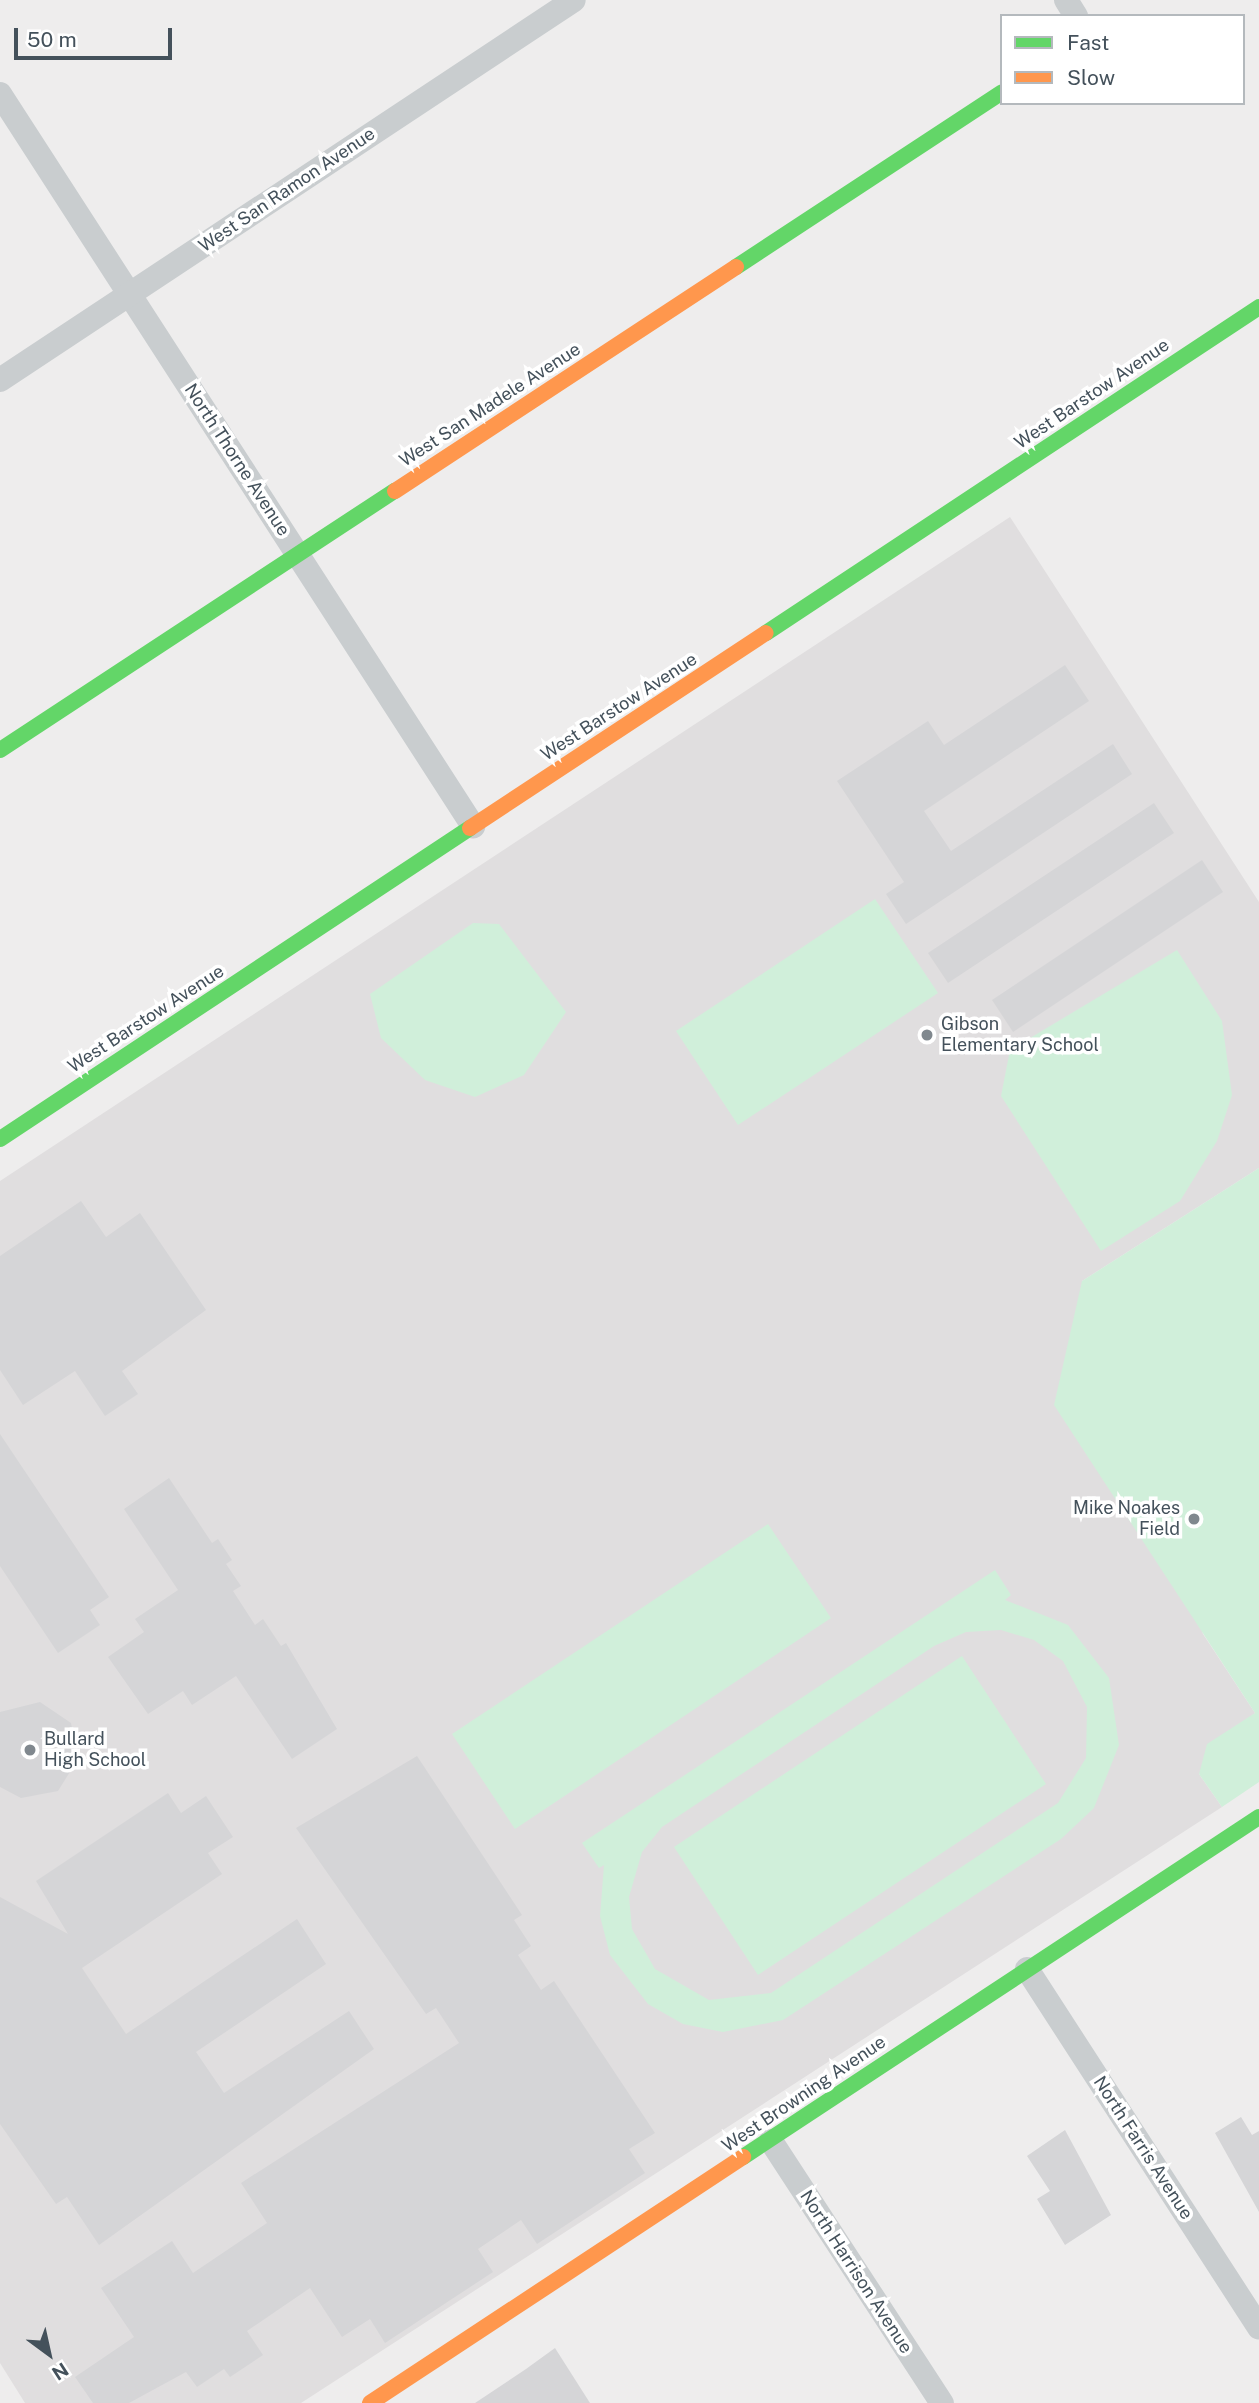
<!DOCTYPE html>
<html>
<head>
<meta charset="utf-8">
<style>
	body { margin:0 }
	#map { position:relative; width:1259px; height:2403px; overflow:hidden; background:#eeeded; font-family:"Public Sans",sans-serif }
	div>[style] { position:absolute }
	.education>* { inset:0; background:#e0dedf }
	.green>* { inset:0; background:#d0efda }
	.building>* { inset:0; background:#d5d5d7 }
	.street>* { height:24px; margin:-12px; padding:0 12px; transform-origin:12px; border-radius:12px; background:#c9cdcf }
	.fast>* { height:16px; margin:-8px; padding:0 8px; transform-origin:8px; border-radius:8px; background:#63d668 }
	.slow>* { height:16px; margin:-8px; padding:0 8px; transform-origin:8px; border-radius:8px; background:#ff974d }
	.dots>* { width:19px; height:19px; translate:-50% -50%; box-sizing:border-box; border:4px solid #fff; border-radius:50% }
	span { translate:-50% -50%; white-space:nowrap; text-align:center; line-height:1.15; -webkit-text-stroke:7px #fff; paint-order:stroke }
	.street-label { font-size:18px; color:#44515b }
	.poi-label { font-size:18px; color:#44515b }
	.left { translate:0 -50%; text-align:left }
	.right { translate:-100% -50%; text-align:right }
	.legend { position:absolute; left:1000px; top:14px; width:245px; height:91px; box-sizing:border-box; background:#fff; border:2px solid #b4b9bd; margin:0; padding:9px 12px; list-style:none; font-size:21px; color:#44515b }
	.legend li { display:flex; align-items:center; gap:14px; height:35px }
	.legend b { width:35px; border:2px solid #b4b9bd }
	.north { position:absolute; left:14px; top:2319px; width:70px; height:70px; -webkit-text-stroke:5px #fff; paint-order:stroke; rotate:147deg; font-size:19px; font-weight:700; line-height:28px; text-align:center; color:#44515b }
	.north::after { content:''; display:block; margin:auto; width:24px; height:32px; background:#44515b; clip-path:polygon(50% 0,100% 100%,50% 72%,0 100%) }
	.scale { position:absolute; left:14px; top:28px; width:158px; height:32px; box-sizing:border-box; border:4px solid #44515b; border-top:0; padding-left:9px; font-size:21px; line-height:24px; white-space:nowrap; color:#44515b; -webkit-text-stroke:5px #fff; paint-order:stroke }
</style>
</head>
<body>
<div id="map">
	<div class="education">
		<div style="clip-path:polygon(1010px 517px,1259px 902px,1259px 1168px,1082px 1281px,1203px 1634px,1255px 1713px,1199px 1774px,1222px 1807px,301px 2403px,25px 2403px,0 2363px,0 1181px)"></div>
	</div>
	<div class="green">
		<div style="clip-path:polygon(875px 899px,938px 993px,738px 1125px,676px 1031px)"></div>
		<div style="clip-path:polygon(473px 923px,499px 924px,566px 1012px,524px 1075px,475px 1097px,425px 1080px,381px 1038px,370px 994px)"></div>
		<div style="clip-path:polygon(1177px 950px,1222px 1021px,1232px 1095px,1217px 1141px,1180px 1201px,1101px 1251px,1001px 1096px,1010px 1050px)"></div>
		<div style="clip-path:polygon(1259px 1168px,1259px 1782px,1222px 1807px,1199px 1774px,1207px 1744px,1255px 1713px,1054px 1405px,1082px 1281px)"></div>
		<div style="clip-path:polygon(768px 1524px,831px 1618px,515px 1829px,452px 1734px)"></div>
		<div style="clip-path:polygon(evenodd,995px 1570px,1011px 1595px,1005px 1600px,1068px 1625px,1109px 1678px,1119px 1745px,1094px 1808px,1061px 1839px,783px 2020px,723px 2032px,683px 2024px,648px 2004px,610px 1955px,600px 1916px,604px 1865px,599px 1868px,582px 1843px,995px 1570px,1001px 1630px,1034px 1640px,1063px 1661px,1087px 1707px,1086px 1758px,1058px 1803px,771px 1993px,709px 2000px,655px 1969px,632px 1929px,629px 1897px,642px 1852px,662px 1827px,934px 1646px,966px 1632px,1001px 1630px)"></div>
		<div style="clip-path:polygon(962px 1656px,1046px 1784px,758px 1975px,674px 1847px)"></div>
	</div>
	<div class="building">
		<div style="clip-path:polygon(1065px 665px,1089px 701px,924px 811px,951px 851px,1113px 744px,1132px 774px,906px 924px,886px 894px,904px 882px,837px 781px,928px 721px,944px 745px)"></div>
		<div style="clip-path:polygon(1154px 803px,1174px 833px,948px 983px,928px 953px)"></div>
		<div style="clip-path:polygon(1202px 860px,1223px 892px,1013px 1032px,992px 1000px)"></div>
		<div style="clip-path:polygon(81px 1201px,106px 1237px,140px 1213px,206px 1310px,122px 1371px,138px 1394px,105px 1416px,75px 1371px,23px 1405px,0 1370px,0 1256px)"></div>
		<div style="clip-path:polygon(0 1434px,109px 1597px,90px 1610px,100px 1625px,58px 1653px,0 1566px)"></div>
		<div style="clip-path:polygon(169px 1478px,212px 1543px,218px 1539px,232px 1560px,226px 1564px,241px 1586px,233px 1591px,255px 1625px,263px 1619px,281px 1646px,286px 1643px,337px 1729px,292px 1759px,236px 1676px,192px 1705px,183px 1691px,148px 1714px,108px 1657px,144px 1632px,135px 1619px,178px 1590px,124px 1509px)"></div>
		<div style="clip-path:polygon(40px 1702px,71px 1723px,78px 1759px,58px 1791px,21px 1798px,0 1787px,0 1712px)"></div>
		<div style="clip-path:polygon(417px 1756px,522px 1915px,514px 1920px,531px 1946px,518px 1955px,541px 1990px,554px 1981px,655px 2133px,629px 2149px,645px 2173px,537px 2244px,521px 2220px,478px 2249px,493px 2272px,385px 2343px,370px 2319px,342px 2337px,310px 2288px,247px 2331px,263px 2355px,230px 2377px,224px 2369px,197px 2387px,186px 2372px,129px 2403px,93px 2403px,75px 2377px,134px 2337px,101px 2288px,172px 2241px,193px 2273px,267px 2223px,241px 2183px,459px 2043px,436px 2008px,426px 2014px,296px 1828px)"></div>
		<div style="clip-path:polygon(168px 1793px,181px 1813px,206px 1796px,233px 1837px,208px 1853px,222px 1874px,82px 1968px,126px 2034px,297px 1919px,326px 1964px,196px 2052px,224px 2093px,349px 2011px,374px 2049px,99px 2245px,67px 2197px,56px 2204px,0 2124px,0 1897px,68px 1934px,36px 1881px)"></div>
		<div style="clip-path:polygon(1241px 2117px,1252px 2135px,1259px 2131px,1259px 2212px,1215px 2133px)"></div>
		<div style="clip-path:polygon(1065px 2130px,1111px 2215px,1065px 2245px,1037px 2199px,1050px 2191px,1027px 2156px)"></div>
		<div style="clip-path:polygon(555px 2348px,590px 2403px,475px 2403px,526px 2369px)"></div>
	</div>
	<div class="street">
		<div style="left:1066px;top:0;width:19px;rotate:58deg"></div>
		<div style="left:0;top:94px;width:872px;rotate:57.13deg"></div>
		<div style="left:0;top:380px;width:688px;rotate:-33.51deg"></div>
		<div style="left:1027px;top:1969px;width:427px;rotate:57.1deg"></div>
		<div style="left:771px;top:2141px;width:313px;rotate:56.9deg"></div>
	</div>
	<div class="fast">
		<div style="left:736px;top:267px;width:318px;rotate:-33.3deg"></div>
		<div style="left:766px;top:633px;width:591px;rotate:-33.47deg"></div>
		<div style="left:0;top:750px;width:472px;rotate:-33.3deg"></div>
		<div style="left:0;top:1139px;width:564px;rotate:-33.49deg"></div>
		<div style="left:743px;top:2157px;width:618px;rotate:-33.38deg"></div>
	</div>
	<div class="slow">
		<div style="left:395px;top:491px;width:408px;rotate:-33.3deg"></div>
		<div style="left:470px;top:828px;width:354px;rotate:-33.4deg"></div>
		<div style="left:370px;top:2403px;width:447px;rotate:-33.4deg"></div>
	</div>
	<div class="dots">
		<div style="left:927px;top:1035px;background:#80888e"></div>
		<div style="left:1194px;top:1519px;background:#80888e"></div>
		<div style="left:30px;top:1750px;background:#80888e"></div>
	</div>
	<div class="street-label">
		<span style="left:287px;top:190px;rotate:-34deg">West San Ramon Avenue</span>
		<span style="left:1092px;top:394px;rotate:-34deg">West Barstow Avenue</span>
		<span style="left:490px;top:405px;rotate:-33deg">West San Madele Avenue</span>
		<span style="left:237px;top:460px;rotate:57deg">North Thorne Avenue</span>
		<span style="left:619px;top:707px;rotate:-33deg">West Barstow Avenue</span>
		<span style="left:146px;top:1019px;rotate:-33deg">West Barstow Avenue</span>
		<span style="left:804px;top:2094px;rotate:-34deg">West Browning Avenue</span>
		<span style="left:1143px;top:2148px;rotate:57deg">North Farris Avenue</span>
		<span style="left:856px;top:2272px;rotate:57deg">North Harrison Avenue</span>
	</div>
	<div class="poi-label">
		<span class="left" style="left:941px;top:1035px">Gibson<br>Elementary School</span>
		<span class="right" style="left:1180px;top:1519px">Mike Noakes<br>Field</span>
		<span class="left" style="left:44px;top:1750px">Bullard<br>High School</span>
	</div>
	<ul class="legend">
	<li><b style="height:9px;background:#63d668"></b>Fast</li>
	<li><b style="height:9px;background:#ff974d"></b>Slow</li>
	</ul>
	<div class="north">N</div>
	<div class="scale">50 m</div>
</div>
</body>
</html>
